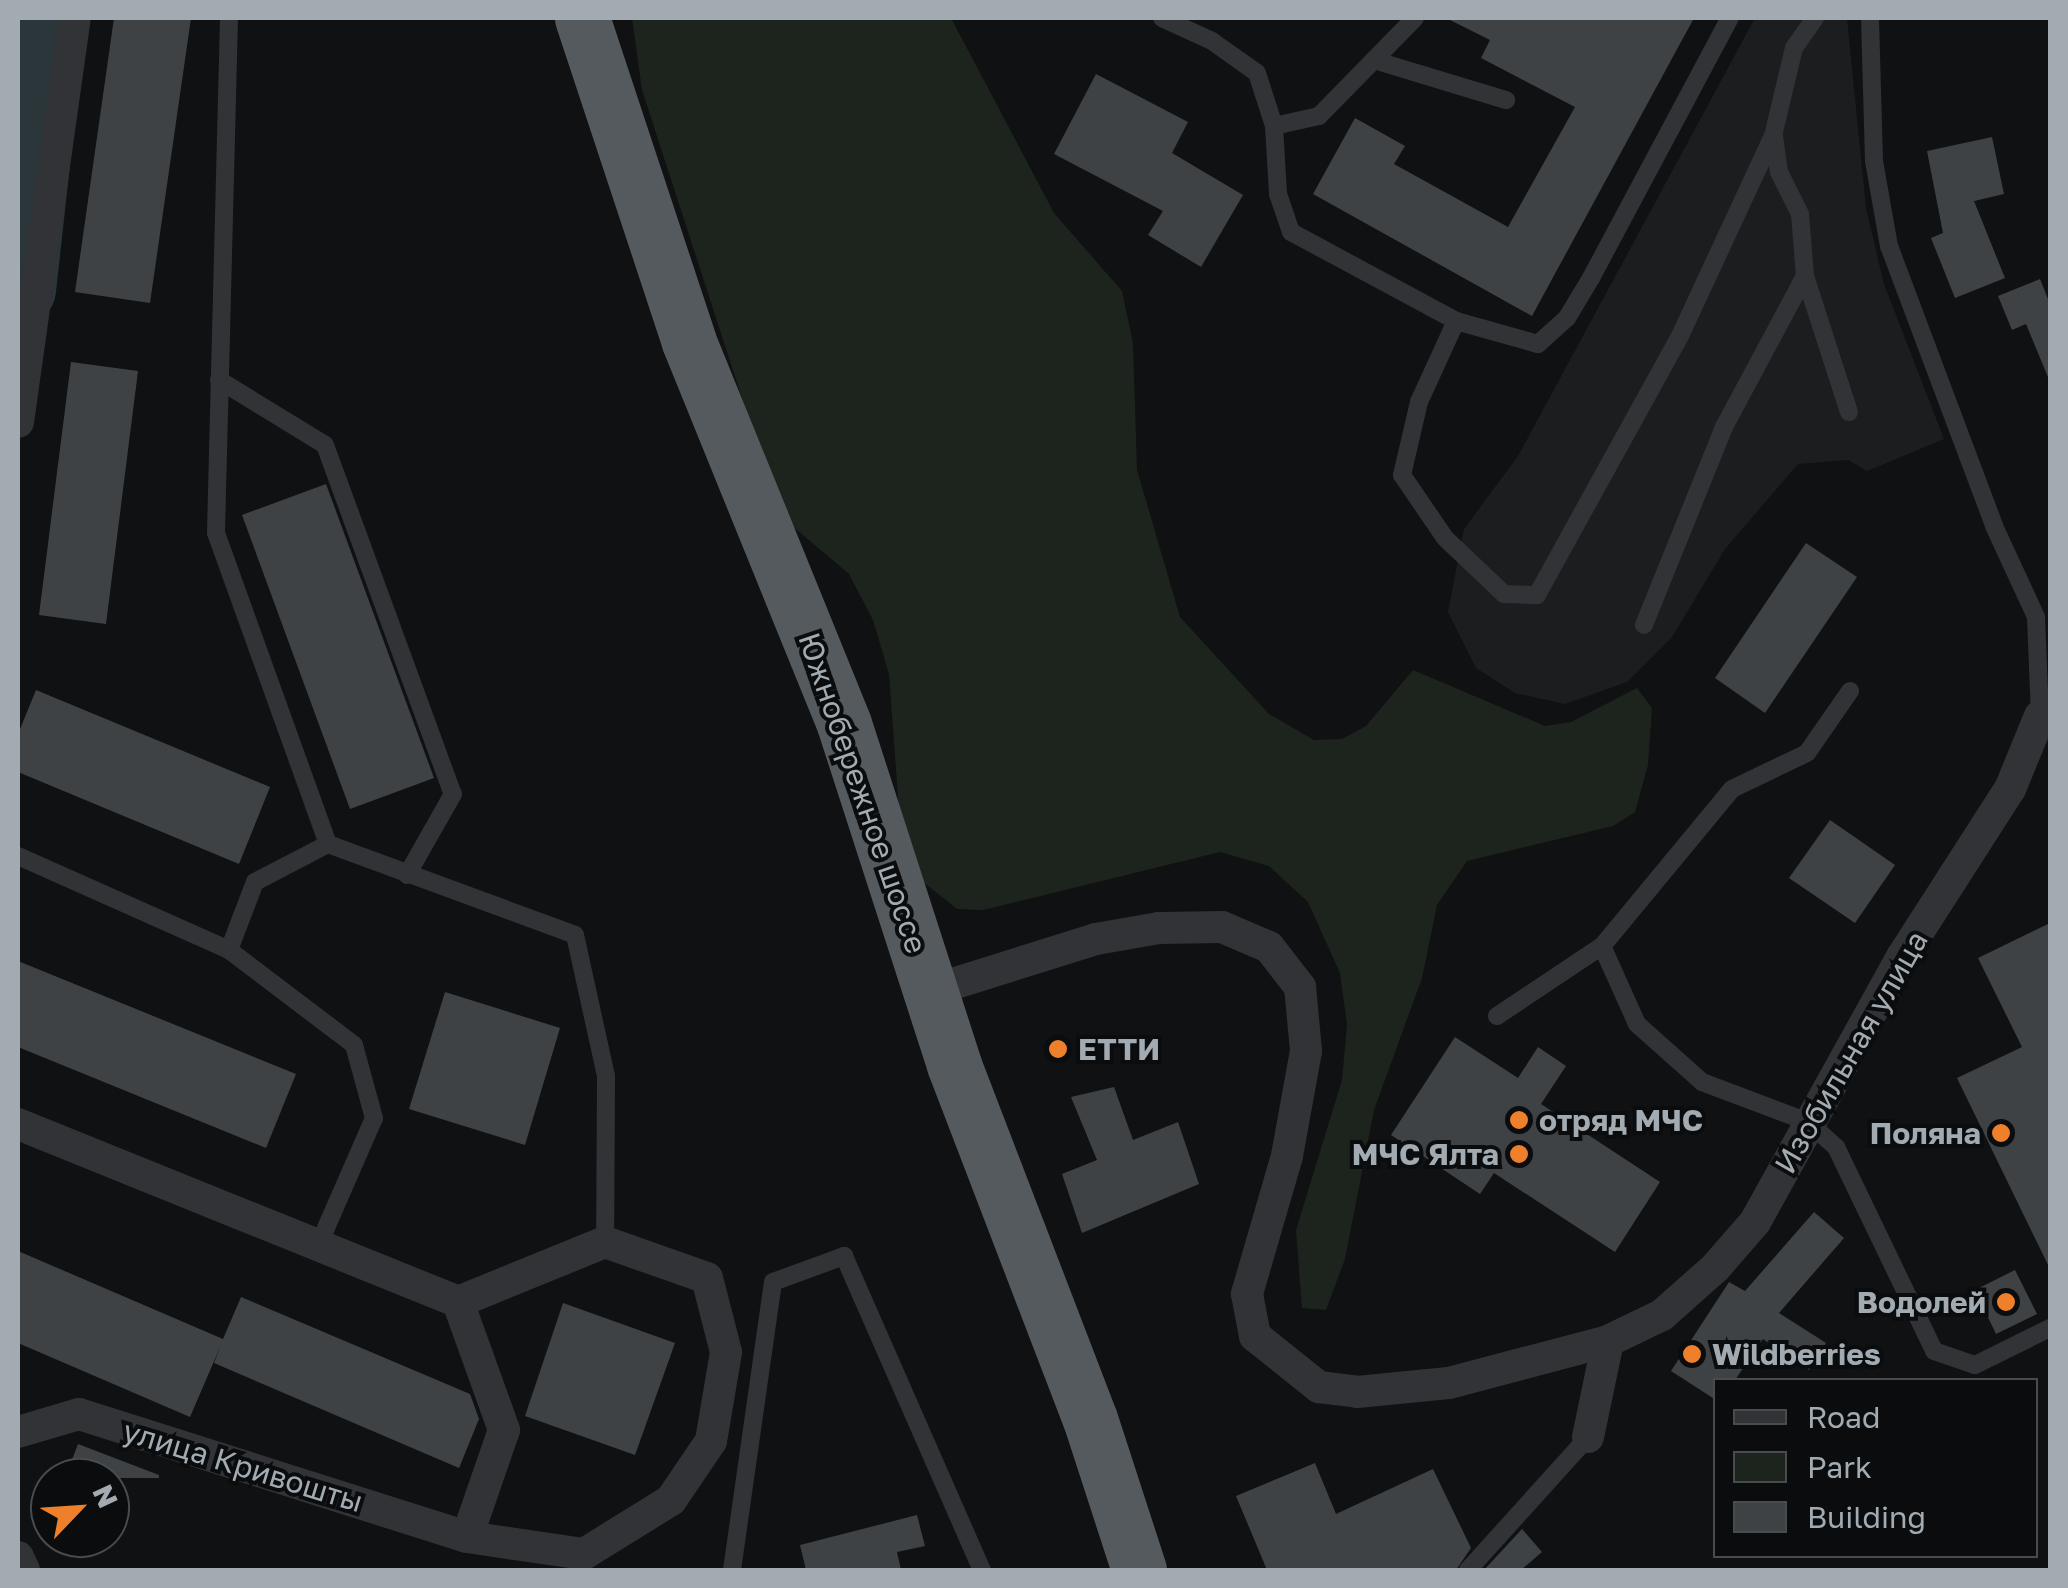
<!DOCTYPE html>
<html>
<head>
<meta charset="utf-8">
<style>
	body { margin:0 }
	#map { position:relative; width:2068px; height:1588px; overflow:hidden; background:#101112; font-family:"Golos Text",sans-serif }
	div>[style] { position:absolute }
	.built>* { inset:0; background:#1c1d1f }
	.green>* { inset:0; background:#1d241d }
	.river>* { height:68px; margin:-34px; padding:0 34px; transform-origin:34px; border-radius:34px; background:#2a363a }
	.building>* { inset:0; background:#3f4245 }
	.service>* { height:18px; margin:-9px; padding:0 9px; transform-origin:9px; border-radius:9px; background:#313337 }
	.minor>* { height:32px; margin:-16px; padding:0 16px; transform-origin:16px; border-radius:16px; background:#313337 }
	.trunk>* { height:55px; margin:-27.5px; padding:0 27.5px; transform-origin:27.5px; border-radius:27.5px; background:#555a5e }
	.dots>* { width:28px; height:28px; translate:-50% -50%; box-sizing:border-box; border:5px solid #0b0c0d; border-radius:50% }
	span { translate:-50% -50%; white-space:nowrap; text-align:center; line-height:1.15; -webkit-text-stroke:8px #0b0c0d; paint-order:stroke }
	.street-label { font-size:30px; color:#a2abb2 }
	.poi-label { font-size:30px; color:#a2abb2; font-weight:700 }
	.left { translate:0 -50%; text-align:left }
	.right { translate:-100% -50%; text-align:right }
	.frame { position:absolute; inset:0; border:20px solid #a2abb2; pointer-events:none }
	.legend { position:absolute; left:1713px; top:1378px; width:325px; height:180px; box-sizing:border-box; background:#0b0c0d; border:2px solid #474c4f; margin:0; padding:12px 18px; list-style:none; font-size:30px; color:#a2abb2 }
	.legend li { display:flex; align-items:center; gap:20px; height:50px }
	.legend b { width:50px; border:2px solid #474c4f }
	.north { position:absolute; left:30px; top:1458px; width:100px; height:100px; box-sizing:border-box; background:#0b0c0d; border:2px solid #474c4f; border-radius:50%; rotate:65deg; font-size:28px; font-weight:700; line-height:40px; text-align:center; color:#a2abb2 }
	.north::after { content:''; display:block; margin:auto; width:35px; height:45px; background:#ee802c; clip-path:polygon(50% 0,100% 100%,50% 72%,0 100%) }
</style>
</head>
<body>
<div id="map">
	<div class="built">
		<div style="clip-path:polygon(1755px 18px,1847px 18px,1866px 208px,1884px 284px,1944px 439px,1867px 471px,1848px 460px,1798px 464px,1725px 549px,1672px 637px,1627px 682px,1565px 704px,1515px 693px,1476px 668px,1448px 612px,1464px 529px,1518px 456px)"></div>
	</div>
	<div class="green">
		<div style="clip-path:polygon(632px 18px,951px 18px,1054px 213px,1122px 291px,1133px 343px,1137px 470px,1180px 617px,1269px 714px,1314px 740px,1342px 739px,1366px 726px,1413px 670px,1545px 726px,1571px 722px,1637px 688px,1652px 708px,1648px 765px,1635px 812px,1613px 826px,1467px 861px,1437px 905px,1422px 978px,1374px 1110px,1345px 1259px,1326px 1310px,1302px 1308px,1296px 1230px,1342px 1080px,1347px 1025px,1340px 973px,1308px 902px,1269px 866px,1220px 852px,983px 910px,957px 909px,913px 874px,902px 851px,889px 674px,873px 620px,849px 574px,791px 525px,768px 478px,642px 90px)"></div>
	</div>
	<div class="river">
		<div style="left:22px;top:290px;width:274px;rotate:-83.7deg"></div>
	</div>
	<div class="building">
		<div style="clip-path:polygon(114px 18px,191px 18px,150px 303px,75px 292px)"></div>
		<div style="clip-path:polygon(1446px 18px,1694px 18px,1532px 316px,1313px 194px,1355px 118px,1405px 146px,1394px 164px,1508px 227px,1575px 107px,1481px 58px,1490px 40px)"></div>
		<div style="clip-path:polygon(1096px 74px,1188px 122px,1172px 153px,1243px 195px,1201px 267px,1148px 235px,1163px 211px,1054px 154px)"></div>
		<div style="clip-path:polygon(1992px 137px,2004px 194px,1974px 201px,2005px 278px,1955px 298px,1931px 238px,1943px 233px,1927px 151px)"></div>
		<div style="clip-path:polygon(2040px 279px,2050px 304px,2050px 382px,2026px 324px,2012px 330px,1998px 296px)"></div>
		<div style="clip-path:polygon(71px 362px,138px 371px,106px 624px,39px 615px)"></div>
		<div style="clip-path:polygon(326px 484px,434px 778px,350px 809px,242px 515px)"></div>
		<div style="clip-path:polygon(1806px 543px,1857px 577px,1765px 713px,1715px 678px)"></div>
		<div style="clip-path:polygon(36px 690px,270px 787px,239px 864px,18px 772px,18px 734px)"></div>
		<div style="clip-path:polygon(1830px 820px,1895px 865px,1855px 923px,1789px 878px)"></div>
		<div style="clip-path:polygon(2050px 923px,2050px 1269px,1957px 1078px,2022px 1047px,1978px 958px)"></div>
		<div style="clip-path:polygon(18px 961px,296px 1074px,266px 1148px,18px 1047px)"></div>
		<div style="clip-path:polygon(445px 992px,560px 1028px,525px 1145px,409px 1109px)"></div>
		<div style="clip-path:polygon(1455px 1037px,1518px 1078px,1538px 1047px,1566px 1066px,1541px 1104px,1660px 1182px,1615px 1252px,1494px 1173px,1480px 1194px,1391px 1135px)"></div>
		<div style="clip-path:polygon(1114px 1087px,1133px 1140px,1178px 1122px,1199px 1184px,1082px 1233px,1062px 1174px,1097px 1160px,1071px 1097px)"></div>
		<div style="clip-path:polygon(1814px 1212px,1844px 1238px,1779px 1313px,1826px 1343px,1809px 1370px,1763px 1339px,1735px 1380px,1716px 1380px,1716px 1400px,1671px 1371px,1729px 1282px,1745px 1291px)"></div>
		<div style="clip-path:polygon(18px 1251px,223px 1339px,241px 1297px,470px 1394px,479px 1419px,459px 1468px,214px 1363px,221px 1345px,190px 1417px,18px 1343px)"></div>
		<div style="clip-path:polygon(2015px 1270px,2037px 1314px,1996px 1334px,1975px 1290px)"></div>
		<div style="clip-path:polygon(563px 1303px,675px 1343px,635px 1455px,525px 1416px)"></div>
		<div style="clip-path:polygon(78px 1444px,159px 1475px,159px 1478px,65px 1478px)"></div>
		<div style="clip-path:polygon(1315px 1463px,1336px 1514px,1433px 1469px,1471px 1548px,1456px 1570px,1267px 1570px,1236px 1496px)"></div>
		<div style="clip-path:polygon(917px 1515px,925px 1546px,897px 1552px,901px 1570px,806px 1570px,800px 1545px)"></div>
		<div style="clip-path:polygon(1522px 1529px,1542px 1552px,1521px 1570px,1484px 1570px)"></div>
	</div>
	<div class="service">
		<div style="left:229px;top:18px;width:515px;rotate:91.45deg"></div>
		<div style="left:216px;top:533px;width:331px;rotate:70.2deg"></div>
		<div style="left:328px;top:844px;width:263px;rotate:20.2deg"></div>
		<div style="left:575px;top:935px;width:144px;rotate:77.6deg"></div>
		<div style="left:606px;top:1076px;width:166px;rotate:90.3deg"></div>
		<div style="left:1162px;top:18px;width:55px;rotate:24.7deg"></div>
		<div style="left:1212px;top:41px;width:55px;rotate:35.4deg"></div>
		<div style="left:1257px;top:73px;width:56px;rotate:72.2deg"></div>
		<div style="left:1274px;top:126px;width:68px;rotate:86.6deg"></div>
		<div style="left:1278px;top:194px;width:40px;rotate:71.1deg"></div>
		<div style="left:1291px;top:232px;width:187px;rotate:28.3deg"></div>
		<div style="left:1456px;top:321px;width:85px;rotate:15.7deg"></div>
		<div style="left:1538px;top:344px;width:39px;rotate:-42deg"></div>
		<div style="left:1567px;top:318px;width:47px;rotate:-59deg"></div>
		<div style="left:1591px;top:278px;width:295px;rotate:-61.9deg"></div>
		<div style="left:1870px;top:18px;width:143px;rotate:88.4deg"></div>
		<div style="left:1874px;top:161px;width:86px;rotate:80deg"></div>
		<div style="left:1889px;top:246px;width:299px;rotate:69.4deg"></div>
		<div style="left:1994px;top:526px;width:100px;rotate:65.2deg"></div>
		<div style="left:2036px;top:617px;width:99px;rotate:87.7deg"></div>
		<div style="left:1377px;top:61px;width:135px;rotate:16.8deg"></div>
		<div style="left:1274px;top:126px;width:46px;rotate:-12.5deg"></div>
		<div style="left:1319px;top:116px;width:137px;rotate:-45.6deg"></div>
		<div style="left:1805px;top:276px;width:143px;rotate:72.1deg"></div>
		<div style="left:1456px;top:321px;width:89px;rotate:114.6deg"></div>
		<div style="left:1419px;top:402px;width:75px;rotate:103.1deg"></div>
		<div style="left:1402px;top:475px;width:76px;rotate:55.7deg"></div>
		<div style="left:1445px;top:538px;width:81px;rotate:43.5deg"></div>
		<div style="left:1504px;top:594px;width:33px;rotate:2deg"></div>
		<div style="left:1537px;top:595px;width:296px;rotate:-61.1deg"></div>
		<div style="left:1680px;top:336px;width:221px;rotate:-65.1deg"></div>
		<div style="left:1773px;top:136px;width:90px;rotate:-76.6deg"></div>
		<div style="left:1794px;top:48px;width:37px;rotate:-55deg"></div>
		<div style="left:219px;top:380px;width:124px;rotate:31.5deg"></div>
		<div style="left:325px;top:445px;width:372px;rotate:69.9deg"></div>
		<div style="left:453px;top:794px;width:93px;rotate:119.6deg"></div>
		<div style="left:1644px;top:625px;width:214px;rotate:-68deg"></div>
		<div style="left:1724px;top:427px;width:171px;rotate:-61.8deg"></div>
		<div style="left:1805px;top:276px;width:62px;rotate:-94.6deg"></div>
		<div style="left:1800px;top:214px;width:47px;rotate:-116.6deg"></div>
		<div style="left:1779px;top:172px;width:35px;rotate:-98deg"></div>
		<div style="left:1850px;top:691px;width:75px;rotate:124.7deg"></div>
		<div style="left:1807px;top:753px;width:83px;rotate:154.4deg"></div>
		<div style="left:1732px;top:789px;width:204px;rotate:129.6deg"></div>
		<div style="left:1602px;top:946px;width:85px;rotate:65.8deg"></div>
		<div style="left:1637px;top:1024px;width:87px;rotate:41.7deg"></div>
		<div style="left:1702px;top:1082px;width:113px;rotate:20.7deg"></div>
		<div style="left:1808px;top:1122px;width:38px;rotate:42deg"></div>
		<div style="left:1836px;top:1147px;width:226px;rotate:64.3deg"></div>
		<div style="left:1934px;top:1351px;width:43px;rotate:18.9deg"></div>
		<div style="left:1975px;top:1365px;width:84px;rotate:-26.3deg"></div>
		<div style="left:18px;top:856px;width:231px;rotate:24deg"></div>
		<div style="left:229px;top:950px;width:157px;rotate:37.2deg"></div>
		<div style="left:354px;top:1045px;width:76px;rotate:74.7deg"></div>
		<div style="left:374px;top:1118px;width:140px;rotate:113.6deg"></div>
		<div style="left:229px;top:950px;width:73px;rotate:-69.1deg"></div>
		<div style="left:255px;top:882px;width:82px;rotate:-27.5deg"></div>
		<div style="left:1497px;top:1016px;width:126px;rotate:-33.7deg"></div>
		<div style="left:732px;top:1570px;width:291px;rotate:-81.9deg"></div>
		<div style="left:773px;top:1282px;width:76px;rotate:-20.1deg"></div>
		<div style="left:844px;top:1256px;width:343px;rotate:66.3deg"></div>
		<div style="left:1468px;top:1570px;width:179px;rotate:-47.9deg"></div>
	</div>
	<div class="minor">
		<div style="left:18px;top:422px;width:408px;rotate:-82deg"></div>
		<div style="left:930px;top:991px;width:174px;rotate:-17.4deg"></div>
		<div style="left:1096px;top:939px;width:64px;rotate:-9.9deg"></div>
		<div style="left:1159px;top:928px;width:63px;rotate:-0.9deg"></div>
		<div style="left:1222px;top:927px;width:51px;rotate:23.1deg"></div>
		<div style="left:1269px;top:947px;width:51px;rotate:52.2deg"></div>
		<div style="left:1300px;top:987px;width:64px;rotate:84.6deg"></div>
		<div style="left:1306px;top:1051px;width:107px;rotate:100.3deg"></div>
		<div style="left:1287px;top:1156px;width:144px;rotate:106.2deg"></div>
		<div style="left:1247px;top:1294px;width:43px;rotate:79.2deg"></div>
		<div style="left:1255px;top:1336px;width:82px;rotate:38.6deg"></div>
		<div style="left:1319px;top:1387px;width:38px;rotate:7deg"></div>
		<div style="left:1357px;top:1392px;width:92px;rotate:-5.6deg"></div>
		<div style="left:1449px;top:1383px;width:164px;rotate:-14.8deg"></div>
		<div style="left:1608px;top:1341px;width:60px;rotate:-25.7deg"></div>
		<div style="left:1662px;top:1315px;width:71px;rotate:-41.6deg"></div>
		<div style="left:1715px;top:1268px;width:61px;rotate:-49deg"></div>
		<div style="left:1755px;top:1222px;width:303px;rotate:-61deg"></div>
		<div style="left:1902px;top:957px;width:200px;rotate:-57.3deg"></div>
		<div style="left:2010px;top:789px;width:79px;rotate:-67.7deg"></div>
		<div style="left:18px;top:1124px;width:475px;rotate:22deg"></div>
		<div style="left:18px;top:1432px;width:64px;rotate:-16.4deg"></div>
		<div style="left:79px;top:1414px;width:407px;rotate:17.6deg"></div>
		<div style="left:467px;top:1537px;width:118px;rotate:8.3deg"></div>
		<div style="left:584px;top:1554px;width:102px;rotate:-31.8deg"></div>
		<div style="left:671px;top:1500px;width:71px;rotate:-55.9deg"></div>
		<div style="left:711px;top:1441px;width:90px;rotate:-80.4deg"></div>
		<div style="left:726px;top:1352px;width:76px;rotate:-104.4deg"></div>
		<div style="left:707px;top:1278px;width:108px;rotate:-160.6deg"></div>
		<div style="left:605px;top:1242px;width:159px;rotate:157.8deg"></div>
		<div style="left:458px;top:1302px;width:136px;rotate:70.2deg"></div>
		<div style="left:504px;top:1430px;width:113px;rotate:109.1deg"></div>
		<div style="left:1588px;top:1437px;width:98px;rotate:-78.2deg"></div>
		<div style="left:18px;top:1557px;width:14px;rotate:65deg"></div>
	</div>
	<div class="trunk">
		<div style="left:582px;top:18px;width:341px;rotate:71.7deg"></div>
		<div style="left:689px;top:342px;width:412px;rotate:67.9deg"></div>
		<div style="left:844px;top:724px;width:358px;rotate:72.1deg"></div>
		<div style="left:954px;top:1065px;width:379px;rotate:69deg"></div>
		<div style="left:1090px;top:1419px;width:159px;rotate:72deg"></div>
	</div>
	<div class="dots">
		<div style="left:1058px;top:1049px;background:#ee802c"></div>
		<div style="left:1519px;top:1120px;background:#ee802c"></div>
		<div style="left:2001px;top:1133px;background:#ee802c"></div>
		<div style="left:1519px;top:1154px;background:#ee802c"></div>
		<div style="left:2006px;top:1302px;background:#ee802c"></div>
		<div style="left:1692px;top:1354px;background:#ee802c"></div>
	</div>
	<div class="street-label">
		<span style="left:863px;top:793px;rotate:71deg">Южнобережное шоссе</span>
		<span style="left:1851px;top:1052px;rotate:-60deg">Изобильная улица</span>
		<span style="left:243px;top:1466px;rotate:17deg">улица Кривошты</span>
	</div>
	<div class="poi-label">
		<span class="left" style="left:1078px;top:1049px">ЕТТИ</span>
		<span class="left" style="left:1539px;top:1120px">отряд МЧС</span>
		<span class="right" style="left:1981px;top:1133px">Поляна</span>
		<span class="right" style="left:1499px;top:1154px">МЧС Ялта</span>
		<span class="right" style="left:1986px;top:1302px">Водолей</span>
		<span class="left" style="left:1712px;top:1354px">Wildberries</span>
	</div>
	<div class="frame"></div>
	<ul class="legend">
	<li><b style="height:12px;background:#313337"></b>Road</li>
	<li><b style="height:28px;background:#1d241d"></b>Park</li>
	<li><b style="height:28px;background:#3f4245"></b>Building</li>
	</ul>
	<div class="north">N</div>
</div>
</body>
</html>
